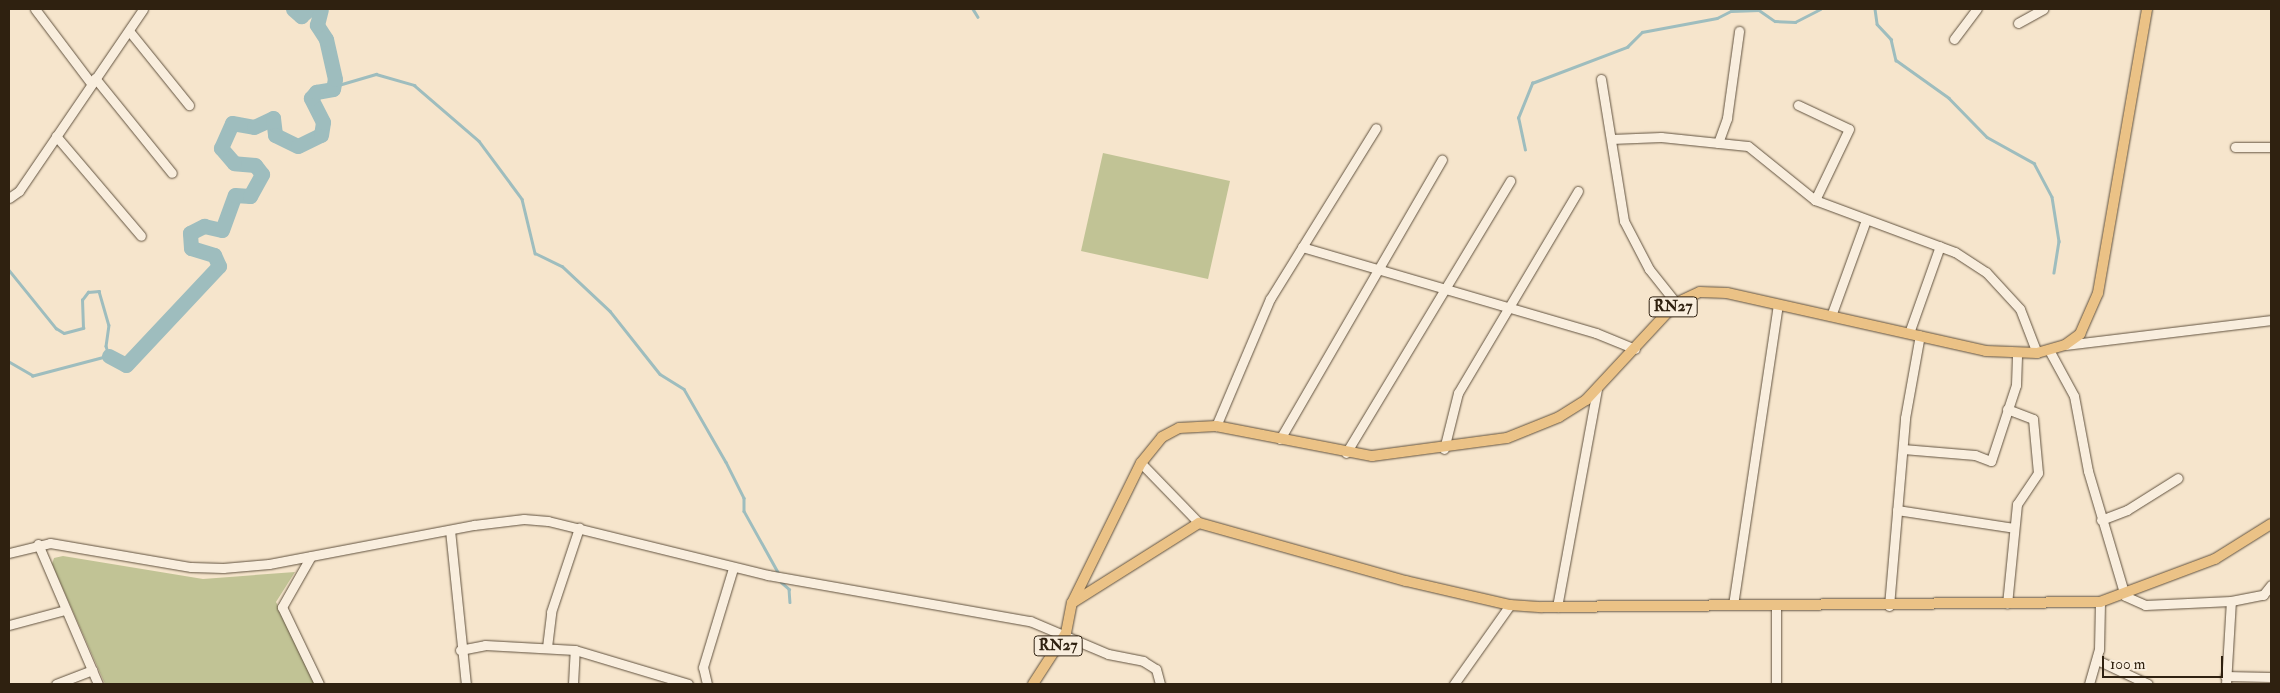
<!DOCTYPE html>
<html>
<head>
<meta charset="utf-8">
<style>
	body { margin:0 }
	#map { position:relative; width:2280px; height:693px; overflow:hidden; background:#f6e5cc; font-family:"IM FELL Double Pica",serif }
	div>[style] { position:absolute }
	.green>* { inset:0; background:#c1c395 }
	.stream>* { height:2.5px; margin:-1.25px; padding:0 1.25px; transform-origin:1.25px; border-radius:1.25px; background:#9ebdbe }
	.river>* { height:15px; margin:-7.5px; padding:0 7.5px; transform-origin:7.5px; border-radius:7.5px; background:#9ebdbe }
	.roads { filter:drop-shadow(0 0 1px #61523f) drop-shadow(0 0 1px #61523f) }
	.minor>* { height:9px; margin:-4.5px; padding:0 4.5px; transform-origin:4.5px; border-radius:4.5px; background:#f9eede }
	.major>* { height:10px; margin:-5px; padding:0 5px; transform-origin:5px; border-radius:5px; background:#ebc286 }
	span { translate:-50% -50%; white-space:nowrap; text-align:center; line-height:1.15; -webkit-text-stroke:4.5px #f9eede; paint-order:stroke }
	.shield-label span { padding:1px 4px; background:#f9eede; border:1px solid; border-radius:4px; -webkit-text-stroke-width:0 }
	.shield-label { font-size:15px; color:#2f2110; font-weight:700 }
	.frame { position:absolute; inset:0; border:10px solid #2f2110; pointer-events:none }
	.scale { position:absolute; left:2102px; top:656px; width:121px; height:22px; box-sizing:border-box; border:2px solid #2f2110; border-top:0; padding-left:6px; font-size:15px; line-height:18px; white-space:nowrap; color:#2f2110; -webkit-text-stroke:4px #f9eede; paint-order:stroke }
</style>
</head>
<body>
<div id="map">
	<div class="green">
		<div style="clip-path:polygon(1103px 153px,1230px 181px,1208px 279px,1081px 251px)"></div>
		<div style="clip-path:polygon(63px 556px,203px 579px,295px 572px,276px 602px,318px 684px,105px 684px,52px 564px,54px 558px)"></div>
	</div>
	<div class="stream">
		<div style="left:973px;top:9px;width:9px;rotate:58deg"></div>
		<div style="left:1875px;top:9px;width:15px;rotate:82deg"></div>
		<div style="left:1877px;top:24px;width:21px;rotate:47deg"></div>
		<div style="left:1891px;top:39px;width:22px;rotate:77deg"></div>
		<div style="left:1896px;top:60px;width:65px;rotate:35.6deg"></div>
		<div style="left:1949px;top:98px;width:54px;rotate:45.7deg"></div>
		<div style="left:1987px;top:137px;width:54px;rotate:29deg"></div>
		<div style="left:2034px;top:163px;width:38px;rotate:62deg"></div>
		<div style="left:2052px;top:197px;width:45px;rotate:81deg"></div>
		<div style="left:2059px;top:241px;width:32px;rotate:99deg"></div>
		<div style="left:335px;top:86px;width:43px;rotate:-16.3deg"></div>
		<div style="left:376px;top:74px;width:40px;rotate:16deg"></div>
		<div style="left:414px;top:85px;width:86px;rotate:40.7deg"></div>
		<div style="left:479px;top:141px;width:72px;rotate:53.4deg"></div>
		<div style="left:522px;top:199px;width:56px;rotate:76.5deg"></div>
		<div style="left:535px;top:253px;width:30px;rotate:26deg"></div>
		<div style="left:562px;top:266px;width:66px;rotate:43.2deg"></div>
		<div style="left:610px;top:311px;width:80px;rotate:51.6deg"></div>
		<div style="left:660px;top:374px;width:28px;rotate:32deg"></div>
		<div style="left:684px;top:389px;width:84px;rotate:60.1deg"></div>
		<div style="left:726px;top:462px;width:40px;rotate:63.4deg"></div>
		<div style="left:744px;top:498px;width:13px;rotate:90deg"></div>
		<div style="left:744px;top:511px;width:70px;rotate:60.9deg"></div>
		<div style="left:1525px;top:150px;width:33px;rotate:-102deg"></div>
		<div style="left:1518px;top:118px;width:38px;rotate:-68deg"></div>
		<div style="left:1532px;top:83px;width:102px;rotate:-20.8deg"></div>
		<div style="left:1627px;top:47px;width:21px;rotate:-45deg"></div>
		<div style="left:1642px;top:32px;width:76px;rotate:-10.6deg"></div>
		<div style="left:1717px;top:18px;width:16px;rotate:-27deg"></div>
		<div style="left:1731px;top:11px;width:28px;rotate:-2deg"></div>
		<div style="left:1759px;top:10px;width:19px;rotate:35deg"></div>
		<div style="left:1775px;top:21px;width:20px;rotate:3deg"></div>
		<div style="left:1795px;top:22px;width:28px;rotate:-27deg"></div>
		<div style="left:9px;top:270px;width:75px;rotate:51deg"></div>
		<div style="left:56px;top:328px;width:9px;rotate:32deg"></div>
		<div style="left:64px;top:333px;width:20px;rotate:-15deg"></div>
		<div style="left:83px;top:328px;width:28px;rotate:-92deg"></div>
		<div style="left:82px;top:300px;width:10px;rotate:-53deg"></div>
		<div style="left:88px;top:292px;width:11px;rotate:-5deg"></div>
		<div style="left:99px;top:291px;width:35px;rotate:74deg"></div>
		<div style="left:109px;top:325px;width:21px;rotate:98deg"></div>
		<div style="left:106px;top:346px;width:10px;rotate:73deg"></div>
		<div style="left:109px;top:356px;width:79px;rotate:165.3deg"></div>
		<div style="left:33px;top:376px;width:28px;rotate:-150deg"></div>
		<div style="left:781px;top:582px;width:11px;rotate:41deg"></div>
		<div style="left:789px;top:589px;width:13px;rotate:86deg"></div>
	</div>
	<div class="river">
		<div style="left:293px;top:9px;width:11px;rotate:41deg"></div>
		<div style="left:301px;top:16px;width:11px;rotate:-41deg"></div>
		<div style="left:109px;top:356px;width:19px;rotate:28deg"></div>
		<div style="left:126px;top:365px;width:136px;rotate:-46.8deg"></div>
		<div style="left:219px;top:266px;width:12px;rotate:-114deg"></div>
		<div style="left:214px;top:255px;width:24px;rotate:-163deg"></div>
		<div style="left:191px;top:248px;width:15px;rotate:-94deg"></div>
		<div style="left:190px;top:233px;width:16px;rotate:-27deg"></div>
		<div style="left:204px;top:226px;width:18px;rotate:13deg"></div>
		<div style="left:222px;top:230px;width:37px;rotate:-70deg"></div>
		<div style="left:235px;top:195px;width:15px;rotate:4deg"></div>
		<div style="left:250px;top:196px;width:25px;rotate:-61deg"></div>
		<div style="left:262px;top:174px;width:11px;rotate:-128deg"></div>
		<div style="left:255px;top:165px;width:21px;rotate:-175deg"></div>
		<div style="left:234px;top:163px;width:20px;rotate:-131deg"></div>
		<div style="left:221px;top:148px;width:27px;rotate:-66deg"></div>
		<div style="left:232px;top:123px;width:22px;rotate:10deg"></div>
		<div style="left:254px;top:127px;width:21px;rotate:-25deg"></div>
		<div style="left:273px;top:118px;width:17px;rotate:83deg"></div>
		<div style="left:275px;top:135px;width:25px;rotate:26deg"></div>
		<div style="left:298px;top:146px;width:25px;rotate:-26deg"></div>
		<div style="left:321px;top:135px;width:13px;rotate:-81deg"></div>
		<div style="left:323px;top:122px;width:27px;rotate:-117deg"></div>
		<div style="left:311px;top:98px;width:8px;rotate:-50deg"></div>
		<div style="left:316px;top:92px;width:17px;rotate:-10deg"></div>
		<div style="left:333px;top:89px;width:10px;rotate:-79deg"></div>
		<div style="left:335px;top:79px;width:41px;rotate:-102.7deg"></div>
		<div style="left:326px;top:39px;width:17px;rotate:-123deg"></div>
		<div style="left:317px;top:25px;width:16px;rotate:-76deg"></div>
	</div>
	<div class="roads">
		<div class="minor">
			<div style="left:35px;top:9px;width:93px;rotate:52.9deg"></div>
			<div style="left:2018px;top:23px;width:29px;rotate:-29deg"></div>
			<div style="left:130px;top:32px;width:94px;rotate:51.1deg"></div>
			<div style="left:1954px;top:39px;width:38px;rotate:-53deg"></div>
			<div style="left:95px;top:78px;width:122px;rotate:51deg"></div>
			<div style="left:1601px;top:79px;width:144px;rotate:80.8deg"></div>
			<div style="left:1624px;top:221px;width:54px;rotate:62.5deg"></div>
			<div style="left:1649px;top:269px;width:43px;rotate:51.5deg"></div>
			<div style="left:1798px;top:105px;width:56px;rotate:25.2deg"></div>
			<div style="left:1849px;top:129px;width:79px;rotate:115.6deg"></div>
			<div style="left:56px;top:136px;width:131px;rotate:49.6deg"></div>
			<div style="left:1611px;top:139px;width:50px;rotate:-2.3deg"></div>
			<div style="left:1661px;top:137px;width:87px;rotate:5.9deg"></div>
			<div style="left:1748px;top:146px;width:86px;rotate:38.9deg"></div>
			<div style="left:1815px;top:200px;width:149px;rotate:20.4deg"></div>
			<div style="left:1955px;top:252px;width:37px;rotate:33deg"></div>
			<div style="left:1986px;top:272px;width:50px;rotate:47.4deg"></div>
			<div style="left:2020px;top:309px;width:47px;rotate:68.9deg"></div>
			<div style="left:1718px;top:143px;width:27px;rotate:-70deg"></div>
			<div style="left:1727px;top:118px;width:88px;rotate:-82.1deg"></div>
			<div style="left:2235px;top:147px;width:36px"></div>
			<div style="left:9px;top:198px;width:12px;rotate:-35deg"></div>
			<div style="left:19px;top:191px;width:220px;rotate:-55.7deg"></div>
			<div style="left:1302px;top:247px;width:306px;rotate:16.3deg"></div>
			<div style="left:1596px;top:333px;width:42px;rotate:22.3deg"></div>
			<div style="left:1831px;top:316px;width:102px;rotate:-70deg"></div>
			<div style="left:1909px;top:333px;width:92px;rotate:-70.4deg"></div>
			<div style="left:2065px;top:345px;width:208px;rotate:-6.9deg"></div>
			<div style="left:2049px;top:350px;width:52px;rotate:61.5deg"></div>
			<div style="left:2074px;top:396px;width:76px;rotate:79.4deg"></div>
			<div style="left:2088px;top:471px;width:130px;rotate:73.5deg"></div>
			<div style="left:2125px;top:596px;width:22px;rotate:24deg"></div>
			<div style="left:2145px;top:605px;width:86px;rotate:-2.7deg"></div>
			<div style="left:2231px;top:601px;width:33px;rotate:-11deg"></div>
			<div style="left:2263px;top:595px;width:13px;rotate:-51deg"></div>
			<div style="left:2007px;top:409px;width:28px;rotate:21deg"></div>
			<div style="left:2033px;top:419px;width:54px;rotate:84.7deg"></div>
			<div style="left:2038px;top:473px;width:37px;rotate:124deg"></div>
			<div style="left:2017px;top:504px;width:100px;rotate:95.7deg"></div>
			<div style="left:1216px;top:426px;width:138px;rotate:-67deg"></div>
			<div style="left:1270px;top:299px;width:201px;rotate:-58.2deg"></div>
			<div style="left:1280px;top:439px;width:323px;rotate:-59.9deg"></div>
			<div style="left:1444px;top:449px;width:58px;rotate:-76deg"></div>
			<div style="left:1458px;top:393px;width:235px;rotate:-59.3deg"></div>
			<div style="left:1903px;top:449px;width:72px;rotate:4.8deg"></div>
			<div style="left:1975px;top:455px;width:17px;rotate:21deg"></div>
			<div style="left:1991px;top:461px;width:80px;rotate:-71.8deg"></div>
			<div style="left:2016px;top:385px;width:31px;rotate:-88deg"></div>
			<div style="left:1346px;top:453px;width:318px;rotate:-58.9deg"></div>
			<div style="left:1141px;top:463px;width:83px;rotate:46deg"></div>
			<div style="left:1897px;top:510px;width:118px;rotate:8.7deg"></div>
			<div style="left:2101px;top:520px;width:28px;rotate:-21deg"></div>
			<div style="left:2127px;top:510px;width:60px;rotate:-32.1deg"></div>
			<div style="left:450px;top:530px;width:155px;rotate:84.1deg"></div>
			<div style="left:38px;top:544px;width:152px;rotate:66.8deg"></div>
			<div style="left:9px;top:553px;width:42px;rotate:-13.7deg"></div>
			<div style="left:50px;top:543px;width:143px;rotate:9.7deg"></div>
			<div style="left:191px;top:567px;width:32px;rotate:2deg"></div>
			<div style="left:223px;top:568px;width:46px;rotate:-5deg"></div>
			<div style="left:269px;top:564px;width:209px;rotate:-10.8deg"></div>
			<div style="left:474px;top:525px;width:50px;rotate:-6.8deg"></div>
			<div style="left:524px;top:519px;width:24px;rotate:5deg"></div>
			<div style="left:548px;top:521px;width:227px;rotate:13.8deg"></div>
			<div style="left:768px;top:575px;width:266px;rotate:10deg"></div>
			<div style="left:1030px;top:621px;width:85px;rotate:22.9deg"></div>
			<div style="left:1108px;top:654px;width:36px;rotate:11deg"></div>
			<div style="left:1143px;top:661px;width:15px;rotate:32deg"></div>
			<div style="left:1156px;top:669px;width:16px;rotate:75deg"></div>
			<div style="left:311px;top:556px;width:59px;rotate:119.6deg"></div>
			<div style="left:282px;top:607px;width:85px;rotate:64.3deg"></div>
			<div style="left:1733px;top:605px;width:304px;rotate:-81.5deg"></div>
			<div style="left:1776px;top:606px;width:78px;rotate:90deg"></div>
			<div style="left:1889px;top:606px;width:189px;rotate:-85.1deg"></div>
			<div style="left:1905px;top:418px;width:84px;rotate:-79.8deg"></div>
			<div style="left:1557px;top:607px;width:221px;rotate:-79.6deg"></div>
			<div style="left:9px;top:625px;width:58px;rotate:-15deg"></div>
			<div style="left:547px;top:647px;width:35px;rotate:-83deg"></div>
			<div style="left:551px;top:612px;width:89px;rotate:-71.6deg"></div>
			<div style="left:460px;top:650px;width:25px;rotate:-11deg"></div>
			<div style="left:485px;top:645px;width:90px;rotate:3.2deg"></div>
			<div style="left:575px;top:650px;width:118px;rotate:16.7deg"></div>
			<div style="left:2097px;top:660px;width:56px;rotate:25.2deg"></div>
			<div style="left:2225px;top:676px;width:46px;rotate:1.2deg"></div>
			<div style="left:56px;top:684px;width:39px;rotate:-21deg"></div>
			<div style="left:573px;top:684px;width:34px;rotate:-87deg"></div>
			<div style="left:707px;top:684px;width:17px;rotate:-103deg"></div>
			<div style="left:703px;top:667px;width:103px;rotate:-73.1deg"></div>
			<div style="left:1454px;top:684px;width:97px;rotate:-54.7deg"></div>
			<div style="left:2089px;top:684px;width:35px;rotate:-74deg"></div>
			<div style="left:2099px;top:650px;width:48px;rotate:-88.8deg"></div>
			<div style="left:2226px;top:684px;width:83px;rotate:-86.6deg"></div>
		</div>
		<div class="major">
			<div style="left:1072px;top:603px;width:150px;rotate:-32.2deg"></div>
			<div style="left:1199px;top:523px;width:215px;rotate:15.7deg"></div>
			<div style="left:1406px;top:581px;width:107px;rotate:13deg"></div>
			<div style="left:1510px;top:605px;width:32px;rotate:4deg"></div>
			<div style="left:1542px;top:607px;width:558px;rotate:-0.51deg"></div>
			<div style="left:2100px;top:602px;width:123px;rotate:-20.5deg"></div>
			<div style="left:2215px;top:559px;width:66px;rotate:-32deg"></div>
			<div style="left:1033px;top:684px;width:61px;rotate:-57.1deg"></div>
			<div style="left:1066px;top:633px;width:31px;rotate:-79deg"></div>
			<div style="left:1072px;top:603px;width:156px;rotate:-63.8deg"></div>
			<div style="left:1141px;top:463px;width:33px;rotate:-51deg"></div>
			<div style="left:1162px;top:437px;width:19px;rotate:-28deg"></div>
			<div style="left:1179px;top:428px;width:37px;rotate:-3deg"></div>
			<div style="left:1216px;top:426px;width:159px;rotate:10.9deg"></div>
			<div style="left:1372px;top:456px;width:136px;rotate:-7.6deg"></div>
			<div style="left:1507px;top:438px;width:56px;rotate:-22deg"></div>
			<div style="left:1559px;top:417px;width:32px;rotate:-32deg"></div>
			<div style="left:1586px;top:400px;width:132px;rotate:-47.1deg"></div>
			<div style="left:1676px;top:303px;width:26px;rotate:-25deg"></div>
			<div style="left:1700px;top:292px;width:27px;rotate:2deg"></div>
			<div style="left:1727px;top:293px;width:265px;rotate:12.6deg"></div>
			<div style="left:1986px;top:351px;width:51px;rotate:2.2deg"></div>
			<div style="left:2037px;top:353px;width:29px;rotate:-16deg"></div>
			<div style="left:2065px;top:345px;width:19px;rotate:-36deg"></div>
			<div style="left:2080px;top:334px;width:45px;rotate:-66.3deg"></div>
			<div style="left:2098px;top:293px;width:288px;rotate:-80.2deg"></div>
		</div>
	</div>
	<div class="shield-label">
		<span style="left:1673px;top:307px">RN27</span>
		<span style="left:1058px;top:646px">RN27</span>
	</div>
	<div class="frame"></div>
	<div class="scale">100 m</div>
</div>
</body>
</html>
